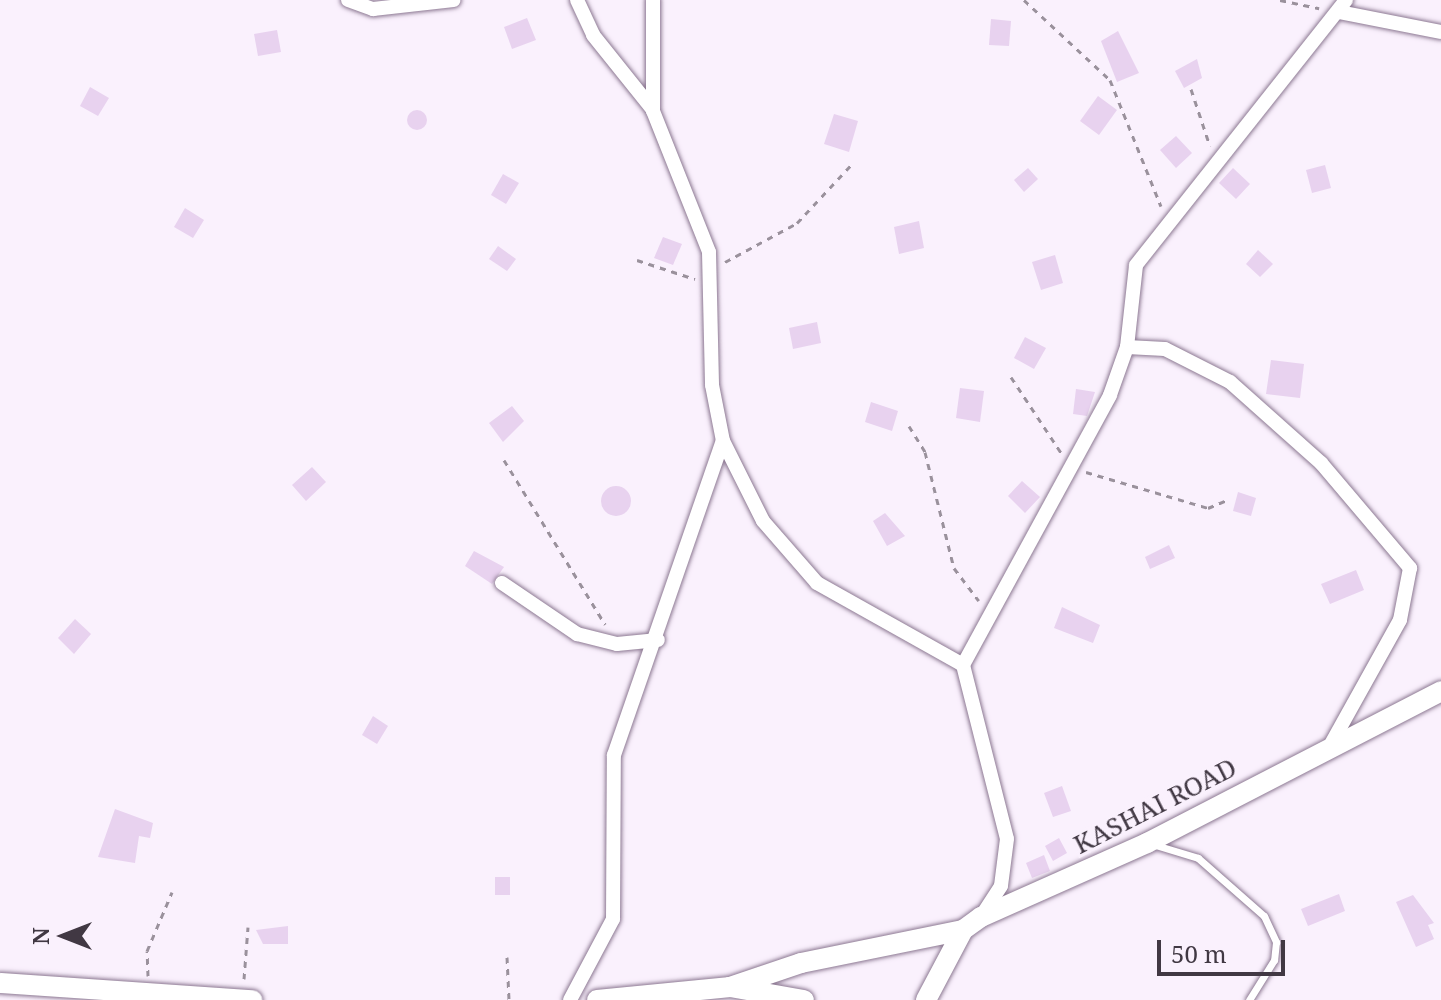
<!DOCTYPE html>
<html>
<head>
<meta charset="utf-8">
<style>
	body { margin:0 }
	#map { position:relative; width:1441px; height:1000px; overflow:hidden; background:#faf1fd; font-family:"Noto Serif",serif }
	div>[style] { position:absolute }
	.building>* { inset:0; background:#e8d2ef }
	.round { border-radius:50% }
	.path>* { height:3px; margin-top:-1.5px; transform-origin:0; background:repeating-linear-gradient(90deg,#9a919c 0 6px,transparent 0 12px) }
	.roads { filter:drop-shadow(0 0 2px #8c7892) drop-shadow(0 0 2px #8c7892) }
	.lane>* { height:7px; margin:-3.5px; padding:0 3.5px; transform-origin:3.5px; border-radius:3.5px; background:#fff }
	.street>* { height:14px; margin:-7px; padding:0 7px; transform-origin:7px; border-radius:7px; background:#fff }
	.secondary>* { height:20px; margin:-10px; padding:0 10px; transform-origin:10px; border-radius:10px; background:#fff }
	span { translate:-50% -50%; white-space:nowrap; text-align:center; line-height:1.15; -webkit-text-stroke:6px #faf1fd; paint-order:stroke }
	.street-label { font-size:26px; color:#413843 }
	.north { position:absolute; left:24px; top:896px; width:80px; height:80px; -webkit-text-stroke:6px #faf1fd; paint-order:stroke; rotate:270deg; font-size:22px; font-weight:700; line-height:32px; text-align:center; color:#413843 }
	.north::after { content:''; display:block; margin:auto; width:28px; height:36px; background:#413843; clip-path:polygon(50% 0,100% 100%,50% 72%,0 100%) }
	.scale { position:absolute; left:1157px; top:940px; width:128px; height:36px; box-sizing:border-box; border:4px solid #413843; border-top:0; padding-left:10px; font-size:24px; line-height:28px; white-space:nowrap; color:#413843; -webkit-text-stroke:6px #faf1fd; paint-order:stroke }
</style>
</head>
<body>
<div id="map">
	<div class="building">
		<div style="clip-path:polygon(527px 18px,536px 40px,512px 49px,504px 27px)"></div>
		<div style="clip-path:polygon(991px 19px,1011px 21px,1009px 46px,989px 45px)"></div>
		<div style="clip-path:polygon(277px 30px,281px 52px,258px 56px,254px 34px)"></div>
		<div style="clip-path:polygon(1118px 31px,1139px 73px,1117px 82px,1101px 41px)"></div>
		<div style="clip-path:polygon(1197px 59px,1202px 78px,1184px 88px,1175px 71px)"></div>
		<div style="clip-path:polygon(90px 87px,109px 98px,98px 116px,80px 106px)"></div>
		<div style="clip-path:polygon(1098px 96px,1117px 110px,1099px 135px,1080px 121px)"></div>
		<div class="round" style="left:407px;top:110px;width:20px;height:20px"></div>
		<div style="clip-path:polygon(834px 114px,858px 121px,849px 152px,824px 144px)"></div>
		<div style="clip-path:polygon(1176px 136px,1192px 153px,1176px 168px,1160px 150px)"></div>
		<div style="clip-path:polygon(1325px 165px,1331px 188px,1312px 193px,1306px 170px)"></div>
		<div style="clip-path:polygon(1028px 168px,1038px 179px,1024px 192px,1014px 180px)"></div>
		<div style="clip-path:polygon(1233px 168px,1250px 184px,1236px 199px,1219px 183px)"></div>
		<div style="clip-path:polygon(503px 174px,519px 183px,506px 204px,491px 195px)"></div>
		<div style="clip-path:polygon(185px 208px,204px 220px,193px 238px,174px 227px)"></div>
		<div style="clip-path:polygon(919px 221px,924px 248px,899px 254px,894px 227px)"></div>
		<div style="clip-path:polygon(663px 237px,682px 244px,673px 265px,654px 258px)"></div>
		<div style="clip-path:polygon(498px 246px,516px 259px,507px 271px,489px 259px)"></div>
		<div style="clip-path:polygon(1258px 250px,1273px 264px,1260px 277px,1246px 264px)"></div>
		<div style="clip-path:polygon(1055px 255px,1063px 283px,1041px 290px,1032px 262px)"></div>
		<div style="clip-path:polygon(817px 322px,821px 343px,793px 349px,789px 328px)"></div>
		<div style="clip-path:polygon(1025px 337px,1046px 348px,1034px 369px,1014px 358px)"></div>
		<div style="clip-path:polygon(1271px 360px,1304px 364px,1300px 398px,1266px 394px)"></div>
		<div style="clip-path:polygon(960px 388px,984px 391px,980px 422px,956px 418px)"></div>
		<div style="clip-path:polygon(1076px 389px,1095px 392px,1087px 416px,1073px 414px)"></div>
		<div style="clip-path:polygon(871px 402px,898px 411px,892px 431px,865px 422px)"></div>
		<div style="clip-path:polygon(512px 406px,524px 421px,503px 442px,489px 423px)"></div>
		<div style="clip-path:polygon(312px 467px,326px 482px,306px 501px,292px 485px)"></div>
		<div style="clip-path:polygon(1022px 481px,1040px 497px,1025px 513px,1008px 496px)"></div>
		<div class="round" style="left:601px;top:486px;width:30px;height:30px"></div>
		<div style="clip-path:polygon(1238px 492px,1256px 498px,1251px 516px,1233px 511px)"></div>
		<div style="clip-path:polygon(885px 513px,905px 536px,887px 546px,873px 521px)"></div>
		<div style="clip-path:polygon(1169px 545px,1175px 558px,1150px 569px,1145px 557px)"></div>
		<div style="clip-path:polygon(474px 551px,504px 567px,492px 584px,465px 566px)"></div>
		<div style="clip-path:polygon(1356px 570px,1364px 590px,1330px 604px,1321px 584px)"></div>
		<div style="clip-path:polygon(1062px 607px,1100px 625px,1093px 643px,1054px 628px)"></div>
		<div style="clip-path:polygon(75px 619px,91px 634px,74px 654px,58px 638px)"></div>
		<div style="clip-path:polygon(373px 716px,388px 726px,377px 744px,362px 735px)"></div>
		<div style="clip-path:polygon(1062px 786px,1071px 811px,1053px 817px,1044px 793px)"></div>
		<div style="clip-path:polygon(115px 809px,153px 823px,150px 838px,139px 836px,135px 863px,98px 857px)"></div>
		<div style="clip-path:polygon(1059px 838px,1067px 853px,1053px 861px,1045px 846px)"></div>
		<div style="clip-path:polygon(1044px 855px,1050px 871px,1032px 878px,1026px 863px)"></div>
		<div style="clip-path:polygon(495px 877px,510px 877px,510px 895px,495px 895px)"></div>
		<div style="clip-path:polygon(1339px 894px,1345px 911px,1308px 926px,1301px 909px)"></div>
		<div style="clip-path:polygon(1413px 895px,1434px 923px,1428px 925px,1434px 939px,1416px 947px,1396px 902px)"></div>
		<div style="clip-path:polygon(288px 926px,288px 944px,263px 944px,256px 930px)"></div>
	</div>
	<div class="path">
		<div style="left:1024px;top:0;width:117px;rotate:42.9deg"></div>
		<div style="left:1110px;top:80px;width:136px;rotate:68deg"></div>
		<div style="left:1280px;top:0;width:40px;rotate:12deg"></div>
		<div style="left:1191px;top:89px;width:60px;rotate:71.6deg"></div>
		<div style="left:637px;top:260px;width:61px;rotate:18.1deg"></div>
		<div style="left:725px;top:262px;width:82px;rotate:-28.4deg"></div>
		<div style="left:797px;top:223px;width:82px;rotate:-47deg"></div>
		<div style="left:1011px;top:377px;width:92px;rotate:56.5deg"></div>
		<div style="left:909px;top:426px;width:31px;rotate:58deg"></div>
		<div style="left:925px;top:452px;width:120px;rotate:76deg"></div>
		<div style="left:954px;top:568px;width:41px;rotate:52.9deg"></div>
		<div style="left:504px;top:460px;width:193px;rotate:58.4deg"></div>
		<div style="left:1086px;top:472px;width:127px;rotate:16.4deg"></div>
		<div style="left:1208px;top:508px;width:21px;rotate:-23deg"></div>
		<div style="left:507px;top:957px;width:43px;rotate:87.3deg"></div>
		<div style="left:148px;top:976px;width:25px;rotate:-92deg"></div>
		<div style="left:147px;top:951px;width:64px;rotate:-67deg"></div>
		<div style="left:244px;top:979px;width:52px;rotate:-85.6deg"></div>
	</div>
	<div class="roads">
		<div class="lane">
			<div style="left:1152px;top:844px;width:48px;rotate:16.9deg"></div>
			<div style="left:1198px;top:858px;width:88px;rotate:41.3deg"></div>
			<div style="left:1264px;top:916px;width:29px;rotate:65deg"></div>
			<div style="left:1276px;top:942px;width:18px;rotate:96deg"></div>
			<div style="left:1274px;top:960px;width:47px;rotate:122deg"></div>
		</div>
		<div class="street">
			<div style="left:348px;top:0;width:27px;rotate:20deg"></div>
			<div style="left:373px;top:9px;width:81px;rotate:-6.3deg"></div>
			<div style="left:577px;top:0;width:38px;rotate:65deg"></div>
			<div style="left:593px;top:35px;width:96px;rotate:51.3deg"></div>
			<div style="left:653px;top:0;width:111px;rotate:90deg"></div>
			<div style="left:653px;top:111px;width:152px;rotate:68.3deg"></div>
			<div style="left:709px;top:252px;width:133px;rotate:88.7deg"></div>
			<div style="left:712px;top:385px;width:57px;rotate:78.9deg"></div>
			<div style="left:723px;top:441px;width:89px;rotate:63.4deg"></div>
			<div style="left:763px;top:521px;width:82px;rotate:48.9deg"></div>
			<div style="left:817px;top:583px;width:167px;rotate:29.3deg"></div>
			<div style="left:963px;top:665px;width:179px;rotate:75.8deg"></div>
			<div style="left:1007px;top:839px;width:47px;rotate:97.3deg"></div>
			<div style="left:1001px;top:886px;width:37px;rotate:123deg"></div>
			<div style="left:1339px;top:12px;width:104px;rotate:11.1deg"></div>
			<div style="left:1127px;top:347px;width:38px;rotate:3deg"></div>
			<div style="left:1165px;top:349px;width:73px;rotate:26.9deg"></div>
			<div style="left:1230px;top:382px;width:122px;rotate:41.7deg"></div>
			<div style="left:1321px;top:463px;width:138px;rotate:49.7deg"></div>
			<div style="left:1410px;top:568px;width:53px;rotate:100.9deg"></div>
			<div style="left:1400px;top:620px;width:140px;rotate:119.1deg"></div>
			<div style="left:502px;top:583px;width:91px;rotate:34.2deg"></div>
			<div style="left:577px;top:634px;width:41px;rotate:14deg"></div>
			<div style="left:617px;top:644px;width:41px;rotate:-5.6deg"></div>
			<div style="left:963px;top:665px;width:307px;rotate:-61.4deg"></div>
			<div style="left:1110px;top:395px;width:51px;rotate:-70.5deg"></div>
			<div style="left:1127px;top:347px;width:82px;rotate:-83.7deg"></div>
			<div style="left:1136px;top:265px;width:338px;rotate:-51.6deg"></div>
			<div style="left:570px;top:1000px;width:92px;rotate:-62deg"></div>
			<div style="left:613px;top:919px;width:164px;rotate:-89.7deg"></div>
			<div style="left:614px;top:755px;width:332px;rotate:-70.9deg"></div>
		</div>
		<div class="secondary">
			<div style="left:0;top:983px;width:253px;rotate:3.9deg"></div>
			<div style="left:730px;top:987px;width:75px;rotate:-18.7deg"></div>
			<div style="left:801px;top:963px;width:165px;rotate:-11.5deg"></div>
			<div style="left:597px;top:1000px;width:134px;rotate:-5.6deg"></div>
			<div style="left:730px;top:987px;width:75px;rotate:10deg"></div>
			<div style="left:926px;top:1000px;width:79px;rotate:-62.1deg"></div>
			<div style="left:963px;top:930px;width:22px;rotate:-36deg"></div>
			<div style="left:981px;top:917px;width:182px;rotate:-24deg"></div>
			<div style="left:1147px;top:843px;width:331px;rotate:-27.3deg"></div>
		</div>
	</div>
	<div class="street-label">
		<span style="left:1155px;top:806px;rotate:-27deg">KASHAI ROAD</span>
	</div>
	<div class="north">N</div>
	<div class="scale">50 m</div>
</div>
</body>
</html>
